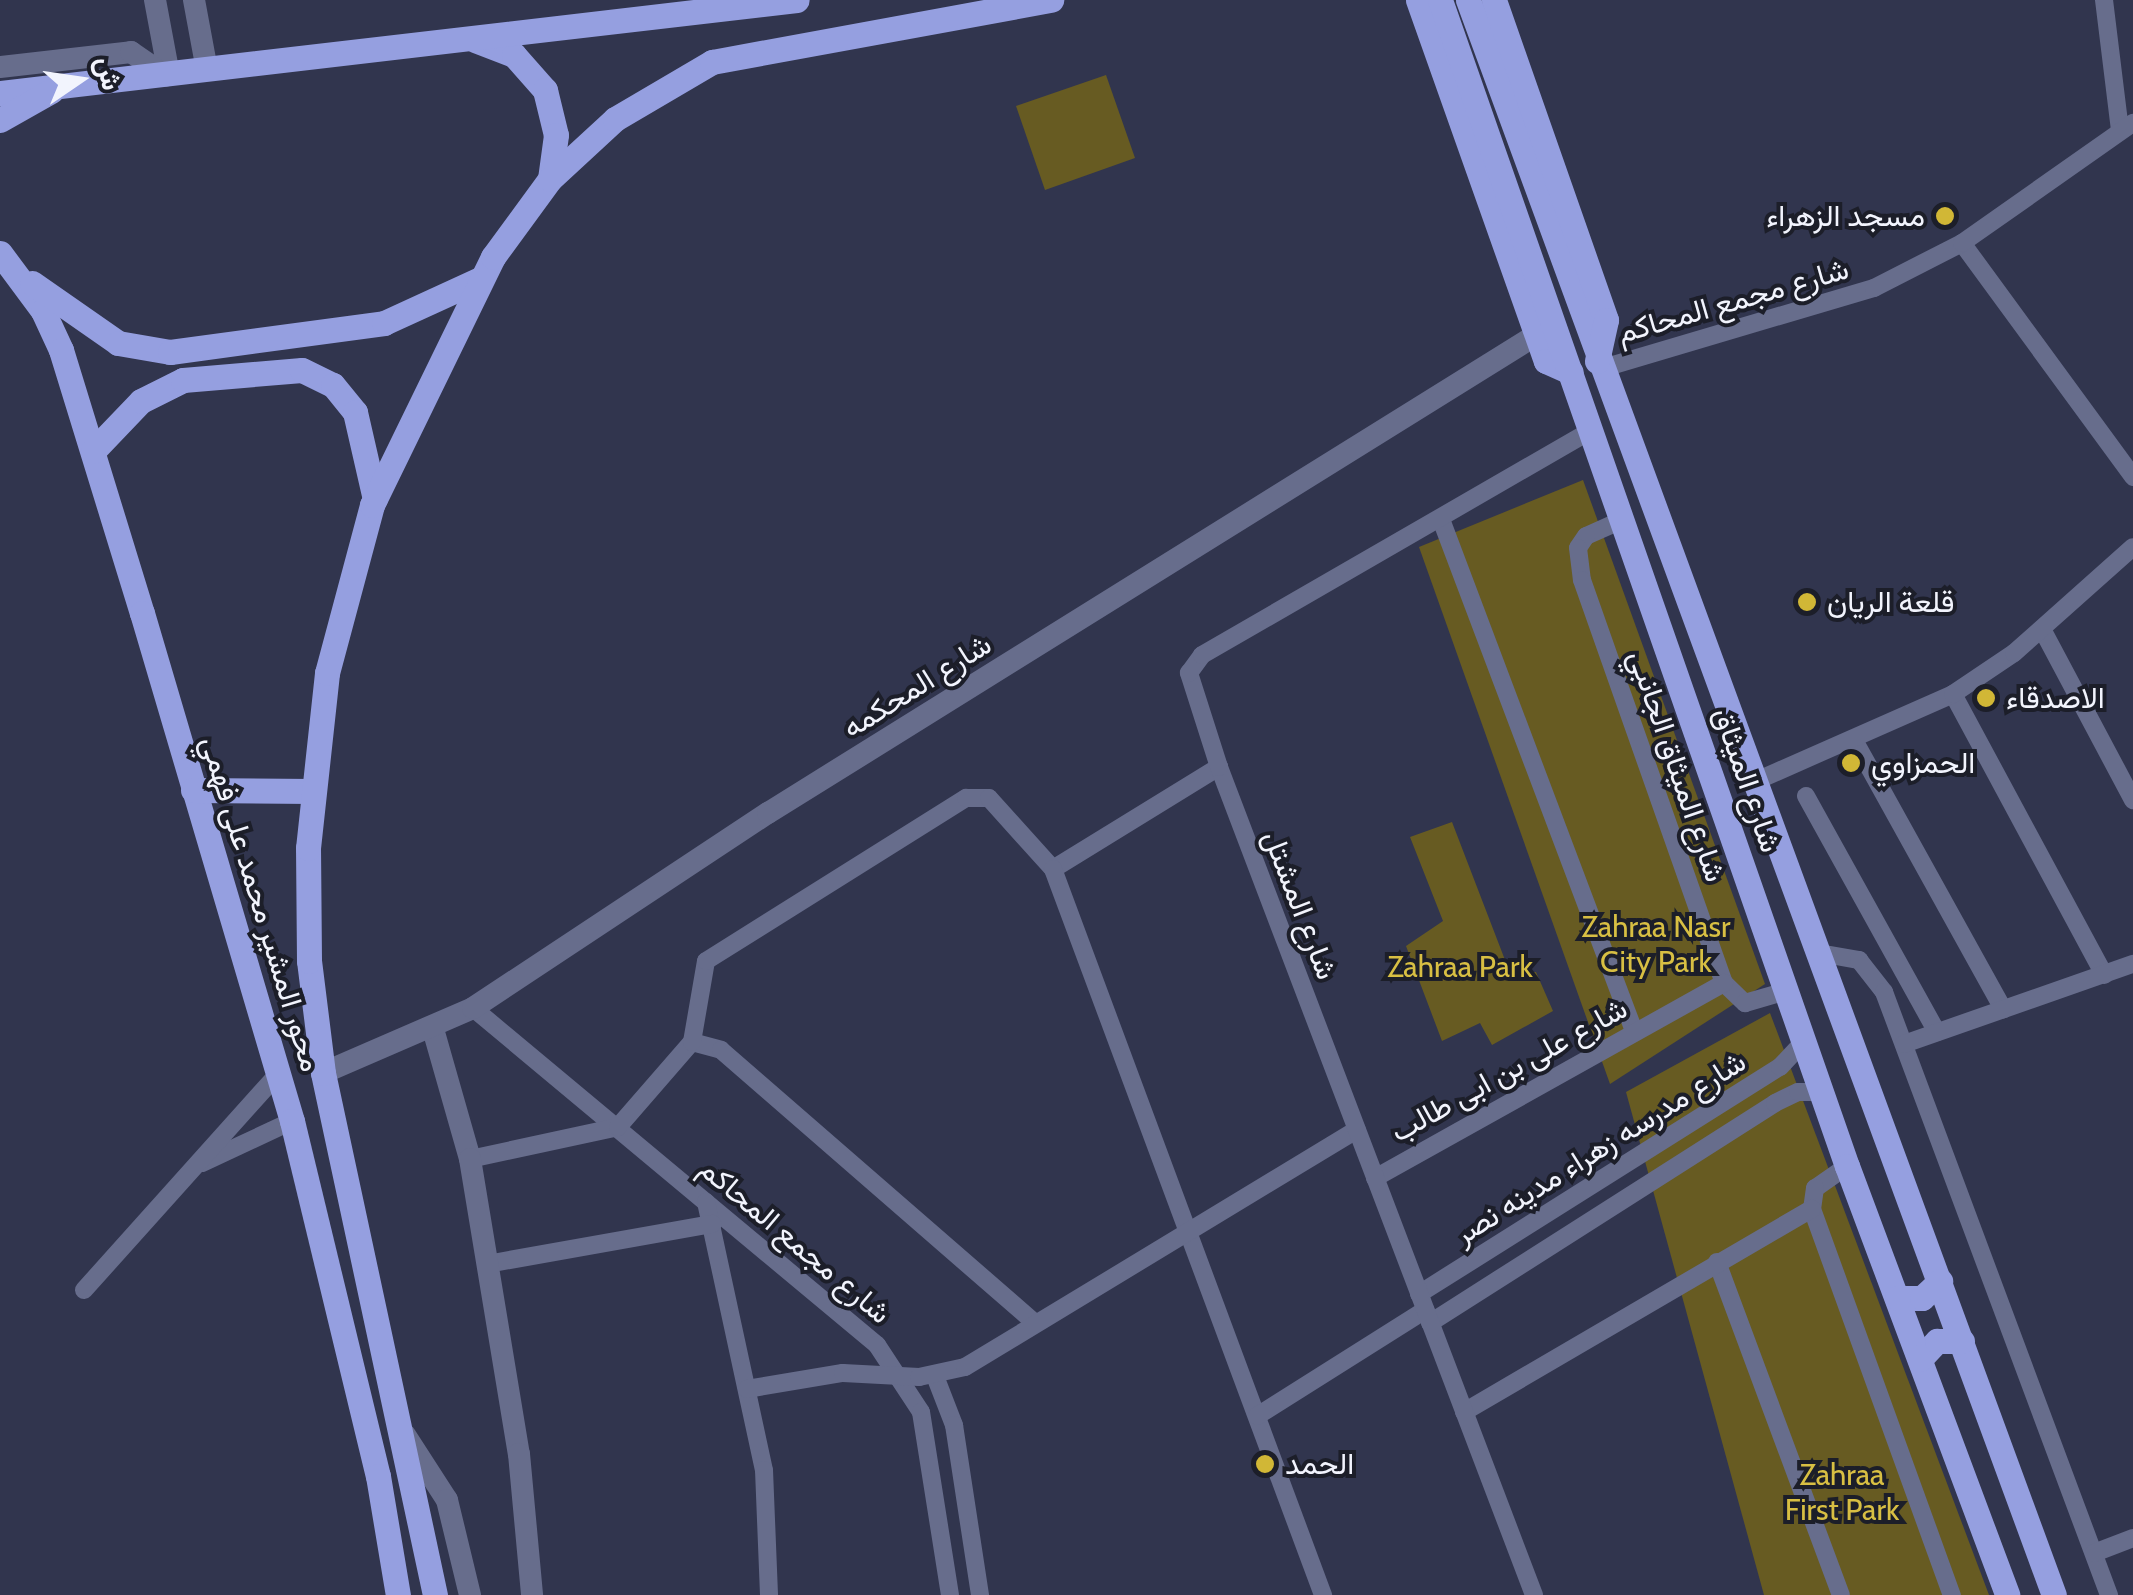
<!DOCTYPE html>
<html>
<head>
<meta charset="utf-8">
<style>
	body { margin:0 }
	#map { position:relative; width:2133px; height:1595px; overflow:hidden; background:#31354e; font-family:Cabin,Vazirmatn,sans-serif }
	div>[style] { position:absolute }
	.green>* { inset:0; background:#675b22 }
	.minor>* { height:18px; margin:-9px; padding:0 9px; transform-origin:9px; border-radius:9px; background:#676d8c }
	.tertiary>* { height:22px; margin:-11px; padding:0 11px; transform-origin:11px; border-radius:11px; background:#676d8c }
	.primary>* { height:25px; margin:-12.5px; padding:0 12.5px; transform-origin:12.5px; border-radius:12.5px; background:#959fe0 }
	.dots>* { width:28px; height:28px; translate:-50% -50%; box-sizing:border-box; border:5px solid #1c1e29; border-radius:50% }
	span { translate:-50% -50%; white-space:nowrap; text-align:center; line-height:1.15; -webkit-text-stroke:8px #1c1e29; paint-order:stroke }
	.poi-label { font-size:30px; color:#f2f4fd }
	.right { translate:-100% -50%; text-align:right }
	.left { translate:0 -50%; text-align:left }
	.street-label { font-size:30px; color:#f2f4fd }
	.park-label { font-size:30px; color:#d8bf43 }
	.north { position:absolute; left:30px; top:30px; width:100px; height:100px; -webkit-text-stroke:8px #1c1e29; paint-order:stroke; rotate:77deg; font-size:28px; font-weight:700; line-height:40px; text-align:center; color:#f2f4fd }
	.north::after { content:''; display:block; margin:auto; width:35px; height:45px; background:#f2f4fd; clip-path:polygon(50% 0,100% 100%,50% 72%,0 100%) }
</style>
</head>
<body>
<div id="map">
	<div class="green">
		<div style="clip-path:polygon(1106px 75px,1135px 158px,1045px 190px,1016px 106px)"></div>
		<div style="clip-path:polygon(1583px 480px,1765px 984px,1610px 1084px,1419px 547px)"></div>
		<div style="clip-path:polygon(1452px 822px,1510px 973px,1536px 972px,1553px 1011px,1492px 1045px,1480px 1023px,1442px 1041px,1406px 946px,1443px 921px,1410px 837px)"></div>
		<div style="clip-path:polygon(1770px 1013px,1989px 1595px,1764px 1595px,1626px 1092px)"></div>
	</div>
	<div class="minor">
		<div style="left:2104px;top:0;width:132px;rotate:83deg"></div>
		<div style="left:1962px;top:243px;width:290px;rotate:53.8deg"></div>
		<div style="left:1600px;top:369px;width:286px;rotate:-16.5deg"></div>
		<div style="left:1874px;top:288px;width:99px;rotate:-27.1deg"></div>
		<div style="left:1962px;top:243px;width:209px;rotate:-35.1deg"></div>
		<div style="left:1622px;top:520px;width:39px;rotate:156deg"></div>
		<div style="left:1586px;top:536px;width:14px;rotate:124deg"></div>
		<div style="left:1578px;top:548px;width:32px;rotate:83deg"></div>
		<div style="left:1582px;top:580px;width:427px;rotate:70.6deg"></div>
		<div style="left:1724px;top:983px;width:29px;rotate:44deg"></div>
		<div style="left:1745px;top:1003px;width:43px;rotate:-16.3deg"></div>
		<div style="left:1442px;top:522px;width:544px;rotate:69.33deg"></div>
		<div style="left:2042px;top:629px;width:194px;rotate:62deg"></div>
		<div style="left:1953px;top:694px;width:319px;rotate:61.7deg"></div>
		<div style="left:1854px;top:740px;width:308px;rotate:61deg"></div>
		<div style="left:1756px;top:781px;width:215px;rotate:-23.8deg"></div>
		<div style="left:1953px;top:694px;width:73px;rotate:-33.9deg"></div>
		<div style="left:2014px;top:653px;width:159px;rotate:-41.7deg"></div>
		<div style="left:1806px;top:796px;width:270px;rotate:61deg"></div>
		<div style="left:1053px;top:869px;width:195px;rotate:-31.6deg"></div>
		<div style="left:1819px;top:953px;width:41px;rotate:9.9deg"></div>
		<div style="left:1859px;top:960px;width:41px;rotate:52deg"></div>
		<div style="left:1884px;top:992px;width:644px;rotate:69.54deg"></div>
		<div style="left:473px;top:1008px;width:526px;rotate:39.83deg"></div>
		<div style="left:877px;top:1345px;width:80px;rotate:56.7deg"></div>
		<div style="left:921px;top:1412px;width:185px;rotate:81deg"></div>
		<div style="left:692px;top:1042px;width:30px;rotate:15deg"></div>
		<div style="left:721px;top:1050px;width:416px;rotate:41deg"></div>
		<div style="left:1904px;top:1044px;width:243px;rotate:-19.3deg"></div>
		<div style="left:470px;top:1159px;width:151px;rotate:-12.2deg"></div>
		<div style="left:618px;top:1127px;width:113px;rotate:-49deg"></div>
		<div style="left:692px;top:1042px;width:82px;rotate:-80.2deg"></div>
		<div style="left:706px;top:961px;width:307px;rotate:-32.1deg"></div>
		<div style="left:966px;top:798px;width:23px"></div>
		<div style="left:989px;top:798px;width:96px;rotate:48deg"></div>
		<div style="left:1053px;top:869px;width:775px;rotate:69.6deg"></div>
		<div style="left:202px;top:1163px;width:99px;rotate:-25deg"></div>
		<div style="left:1847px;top:1166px;width:39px;rotate:145deg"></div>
		<div style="left:1815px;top:1188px;width:21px;rotate:98deg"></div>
		<div style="left:1812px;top:1209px;width:411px;rotate:70.1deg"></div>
		<div style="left:1375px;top:1178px;width:400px;rotate:-29.2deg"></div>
		<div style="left:706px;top:1202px;width:274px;rotate:77.8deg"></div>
		<div style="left:764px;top:1470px;width:125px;rotate:87.7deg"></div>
		<div style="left:1717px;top:1262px;width:355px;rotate:69.6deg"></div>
		<div style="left:487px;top:1264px;width:229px;rotate:-10.1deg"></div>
		<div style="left:84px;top:1290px;width:290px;rotate:-48.1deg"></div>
		<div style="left:1419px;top:1294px;width:426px;rotate:-32.2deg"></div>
		<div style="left:1780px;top:1067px;width:35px;rotate:-47deg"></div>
		<div style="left:1430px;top:1323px;width:409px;rotate:-32.5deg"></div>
		<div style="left:1775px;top:1103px;width:25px;rotate:-26deg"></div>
		<div style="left:1798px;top:1092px;width:24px"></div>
		<div style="left:935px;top:1376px;width:53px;rotate:68.8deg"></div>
		<div style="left:954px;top:1425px;width:172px;rotate:81.3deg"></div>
		<div style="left:747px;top:1389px;width:97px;rotate:-9.5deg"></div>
		<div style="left:843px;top:1373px;width:76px;rotate:3deg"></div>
		<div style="left:919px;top:1377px;width:47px;rotate:-12.3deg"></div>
		<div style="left:965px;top:1367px;width:458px;rotate:-31.2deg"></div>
		<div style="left:1464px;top:1412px;width:403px;rotate:-30.3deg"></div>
		<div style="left:1257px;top:1416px;width:199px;rotate:-32.2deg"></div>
		<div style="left:2094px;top:1553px;width:42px;rotate:-21deg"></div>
		<div style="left:1534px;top:1595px;width:886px;rotate:-110.83deg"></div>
		<div style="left:1219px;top:767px;width:99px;rotate:-107.7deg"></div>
		<div style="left:1189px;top:673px;width:22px;rotate:-54deg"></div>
		<div style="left:1202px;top:655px;width:448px;rotate:-30deg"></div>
	</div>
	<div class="tertiary">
		<div style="left:155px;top:0;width:76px;rotate:79.4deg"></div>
		<div style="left:194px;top:0;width:71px;rotate:79.5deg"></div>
		<div style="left:0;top:67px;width:132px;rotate:-6.5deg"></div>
		<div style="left:131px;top:52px;width:42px;rotate:34.4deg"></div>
		<div style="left:433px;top:1029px;width:135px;rotate:74.1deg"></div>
		<div style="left:470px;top:1159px;width:299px;rotate:80.6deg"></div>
		<div style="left:519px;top:1454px;width:142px;rotate:84.7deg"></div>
		<div style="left:323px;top:1073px;width:163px;rotate:-23.4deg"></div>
		<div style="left:473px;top:1008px;width:354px;rotate:-33.5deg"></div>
		<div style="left:768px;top:813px;width:905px;rotate:-31.9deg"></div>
		<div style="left:405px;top:1435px;width:77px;rotate:57.1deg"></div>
		<div style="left:447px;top:1500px;width:98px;rotate:76.4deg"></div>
	</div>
	<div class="primary">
		<div style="left:1418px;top:0;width:383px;rotate:70.5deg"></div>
		<div style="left:1546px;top:361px;width:27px;rotate:24deg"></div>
		<div style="left:1440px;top:0;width:1235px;rotate:70.76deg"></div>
		<div style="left:1847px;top:1166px;width:458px;rotate:69.5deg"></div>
		<div style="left:1468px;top:0;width:1699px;rotate:69.83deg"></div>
		<div style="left:1494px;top:0;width:339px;rotate:70.7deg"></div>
		<div style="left:1606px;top:320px;width:42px;rotate:102.4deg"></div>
		<div style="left:475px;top:40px;width:42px;rotate:21deg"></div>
		<div style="left:514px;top:55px;width:47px;rotate:48.5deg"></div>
		<div style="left:545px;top:90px;width:46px;rotate:76.3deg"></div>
		<div style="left:556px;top:135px;width:44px;rotate:97.8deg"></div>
		<div style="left:0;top:93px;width:802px;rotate:-6.66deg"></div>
		<div style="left:0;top:120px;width:59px;rotate:-29.6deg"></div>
		<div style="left:0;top:253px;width:72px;rotate:53.4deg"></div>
		<div style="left:43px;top:311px;width:43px;rotate:65.2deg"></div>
		<div style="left:61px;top:350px;width:275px;rotate:72.9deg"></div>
		<div style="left:142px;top:613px;width:530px;rotate:73.55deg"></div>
		<div style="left:292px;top:1121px;width:365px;rotate:76.4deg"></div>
		<div style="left:378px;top:1476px;width:121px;rotate:80.5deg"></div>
		<div style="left:32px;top:283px;width:105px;rotate:34.9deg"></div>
		<div style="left:118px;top:343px;width:53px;rotate:9.8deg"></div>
		<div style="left:170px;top:352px;width:216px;rotate:-7.7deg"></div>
		<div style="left:384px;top:323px;width:106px;rotate:-24.6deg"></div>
		<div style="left:93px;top:451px;width:69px;rotate:-46.2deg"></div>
		<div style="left:141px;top:401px;width:47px;rotate:-26.6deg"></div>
		<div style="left:183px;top:380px;width:119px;rotate:-4.8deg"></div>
		<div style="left:302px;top:370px;width:34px;rotate:26deg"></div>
		<div style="left:333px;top:385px;width:35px;rotate:51deg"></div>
		<div style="left:355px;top:412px;width:89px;rotate:77.1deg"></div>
		<div style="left:193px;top:790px;width:119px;rotate:0.5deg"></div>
		<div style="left:1897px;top:1298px;width:25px"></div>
		<div style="left:1922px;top:1298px;width:25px;rotate:-43deg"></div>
		<div style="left:1920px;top:1359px;width:25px;rotate:-47deg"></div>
		<div style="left:1937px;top:1341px;width:25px"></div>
		<div style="left:435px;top:1595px;width:534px;rotate:-102.11deg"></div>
		<div style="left:323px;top:1073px;width:113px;rotate:-97.1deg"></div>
		<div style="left:309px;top:961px;width:113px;rotate:-90.5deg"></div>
		<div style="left:308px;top:848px;width:176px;rotate:-83.8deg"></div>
		<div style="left:327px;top:673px;width:174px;rotate:-75deg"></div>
		<div style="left:372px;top:505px;width:276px;rotate:-64deg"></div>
		<div style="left:493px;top:257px;width:97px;rotate:-53.8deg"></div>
		<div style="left:550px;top:179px;width:88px;rotate:-42.7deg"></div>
		<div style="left:615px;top:119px;width:113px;rotate:-30.4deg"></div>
		<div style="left:712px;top:62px;width:345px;rotate:-10.4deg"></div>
	</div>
	<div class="dots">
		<div style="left:1945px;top:216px;background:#d1b736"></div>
		<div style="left:1807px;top:602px;background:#d1b736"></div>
		<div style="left:1986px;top:698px;background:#d1b736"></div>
		<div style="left:1851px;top:763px;background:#d1b736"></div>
		<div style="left:1265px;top:1464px;background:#d1b736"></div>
	</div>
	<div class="poi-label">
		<span class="right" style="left:1925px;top:216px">مسجد الزهراء</span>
		<span class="left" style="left:1827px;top:602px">قلعة الريان</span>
		<span class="left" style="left:2006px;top:698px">الاصدقاء</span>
		<span class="left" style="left:1871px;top:763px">الحمزاوي</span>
		<span class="left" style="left:1285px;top:1464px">الحمد</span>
	</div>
	<div class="street-label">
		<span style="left:1733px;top:301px;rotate:-16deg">شارع مجمع المحاكم</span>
		<span style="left:917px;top:686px;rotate:-32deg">شارع المحكمه</span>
		<span style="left:1677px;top:766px;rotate:71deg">شارع الميثاق الجانبي</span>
		<span style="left:1747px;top:780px;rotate:71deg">شارع الميثاق</span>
		<span style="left:261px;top:904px;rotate:73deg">محور المشير محمد على فهمي</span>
		<span style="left:1300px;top:905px;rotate:69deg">شارع المشتل</span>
		<span style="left:1509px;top:1070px;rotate:-29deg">شارع على بن ابى طالب</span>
		<span style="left:1600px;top:1148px;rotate:-32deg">شارع مدرسه زهراء مدينه نصر</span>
		<span style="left:795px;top:1241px;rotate:40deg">شارع مجمع المحاكم</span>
	</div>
	<div class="park-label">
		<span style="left:1656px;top:944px">Zahraa Nasr<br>City Park</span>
		<span style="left:1460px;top:967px">Zahraa Park</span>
		<span style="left:1842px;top:1492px">Zahraa<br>First Park</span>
	</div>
	<div class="north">ش</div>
</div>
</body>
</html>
